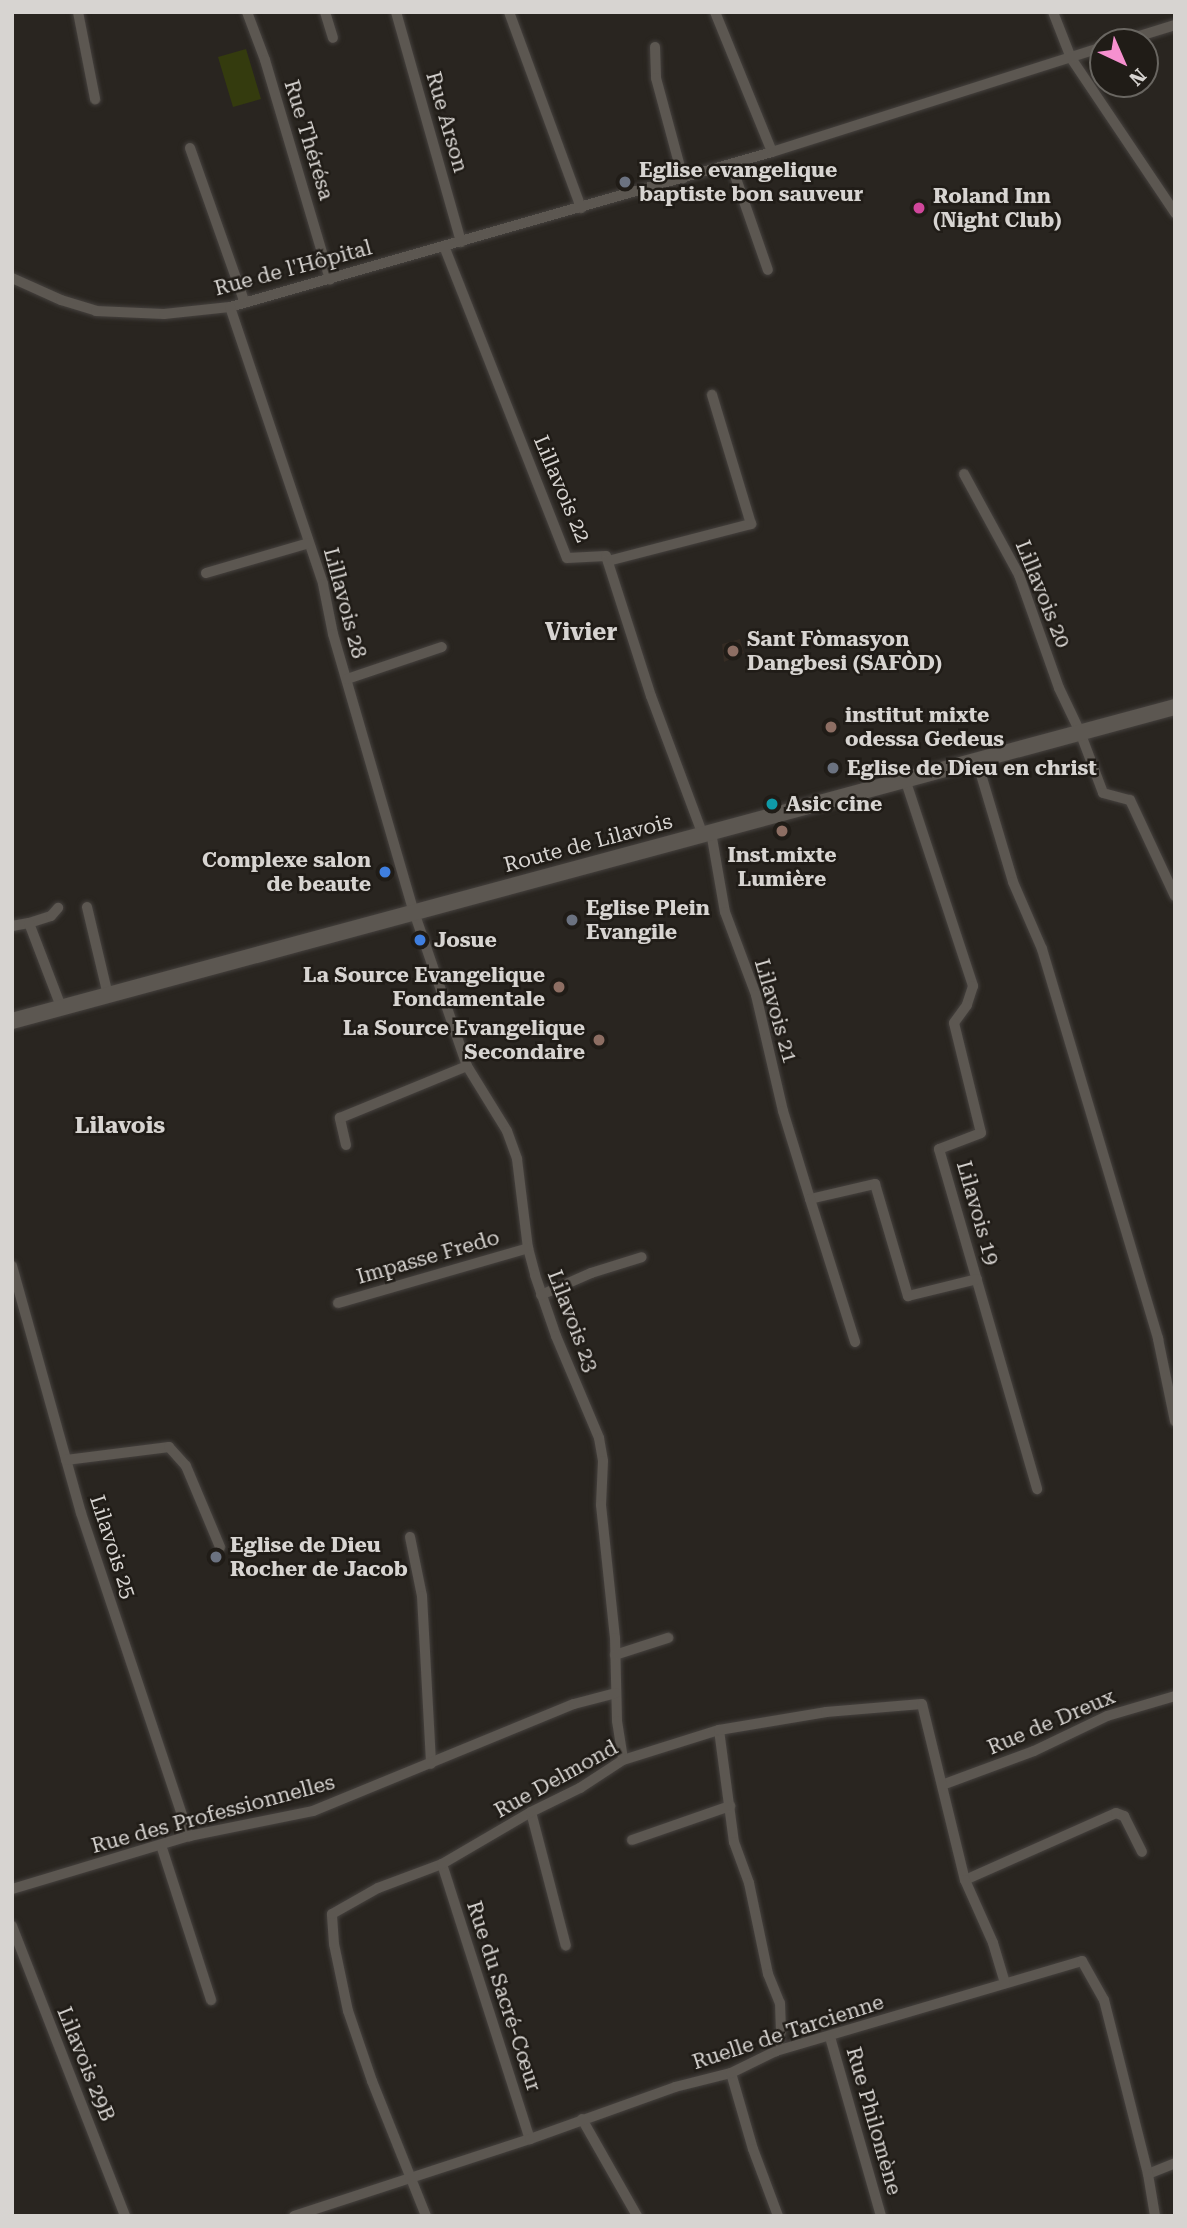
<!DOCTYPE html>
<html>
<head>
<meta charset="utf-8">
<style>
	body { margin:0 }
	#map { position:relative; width:1187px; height:2228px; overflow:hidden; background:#292520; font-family:"Roboto Serif",serif }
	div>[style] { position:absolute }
	.built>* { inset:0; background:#352c24 }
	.green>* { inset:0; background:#343b0e }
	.roads { filter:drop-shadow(0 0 2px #45413e) drop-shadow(0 0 2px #45413e) }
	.minor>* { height:10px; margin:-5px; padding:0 5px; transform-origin:5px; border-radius:5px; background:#5c5751 }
	.secondary>* { height:16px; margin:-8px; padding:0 8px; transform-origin:8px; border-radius:8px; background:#5c5751 }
	.dots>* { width:19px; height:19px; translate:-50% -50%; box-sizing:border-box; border:4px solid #201c17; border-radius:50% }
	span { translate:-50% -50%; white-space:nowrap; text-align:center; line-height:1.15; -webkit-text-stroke:5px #201c17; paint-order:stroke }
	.street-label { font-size:21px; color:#d7d4d1 }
	.poi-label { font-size:21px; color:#d7d4d1; font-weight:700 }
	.left { translate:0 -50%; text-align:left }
	.right { translate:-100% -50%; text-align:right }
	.neighbourhood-label { font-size:23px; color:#d7d4d1; font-weight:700 }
	.quarter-label { font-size:24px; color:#d7d4d1; font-weight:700 }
	.frame { position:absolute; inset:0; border:14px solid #d7d4d1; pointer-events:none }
	.north { position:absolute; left:1089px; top:28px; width:70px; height:70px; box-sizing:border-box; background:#201c17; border:2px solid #696661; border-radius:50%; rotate:136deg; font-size:19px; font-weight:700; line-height:28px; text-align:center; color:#d7d4d1 }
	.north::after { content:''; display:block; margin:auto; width:24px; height:32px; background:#f690cf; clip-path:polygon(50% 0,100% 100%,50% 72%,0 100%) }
</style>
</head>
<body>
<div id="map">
	<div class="built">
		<div style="clip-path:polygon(740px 639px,744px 653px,724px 662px,722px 644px)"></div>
	</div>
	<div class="green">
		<div style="clip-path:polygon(246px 49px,261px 99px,233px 107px,218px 57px)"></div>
	</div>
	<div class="roads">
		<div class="minor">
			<div style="left:78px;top:12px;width:89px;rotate:78.9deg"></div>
			<div style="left:247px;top:12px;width:51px;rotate:69.4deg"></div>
			<div style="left:265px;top:60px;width:229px;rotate:73.5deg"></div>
			<div style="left:325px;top:12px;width:27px;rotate:73deg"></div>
			<div style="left:396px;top:12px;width:239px;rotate:74.2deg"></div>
			<div style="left:509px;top:12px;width:209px;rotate:69.8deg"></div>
			<div style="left:715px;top:12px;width:151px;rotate:67.8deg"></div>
			<div style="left:1053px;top:12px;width:49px;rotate:68.6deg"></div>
			<div style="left:1071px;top:58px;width:187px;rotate:56.1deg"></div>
			<div style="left:1120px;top:42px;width:58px;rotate:-17.2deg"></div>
			<div style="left:655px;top:47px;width:31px;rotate:88deg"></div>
			<div style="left:656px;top:78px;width:104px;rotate:74.9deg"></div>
			<div style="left:190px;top:148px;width:164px;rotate:70.5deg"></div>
			<div style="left:731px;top:164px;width:112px;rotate:70.8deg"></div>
			<div style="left:444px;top:246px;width:335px;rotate:68.5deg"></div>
			<div style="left:567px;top:558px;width:39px;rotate:-3deg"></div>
			<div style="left:606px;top:556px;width:147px;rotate:72.2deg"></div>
			<div style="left:651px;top:696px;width:148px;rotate:69.5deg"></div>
			<div style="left:12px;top:278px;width:54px;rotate:24.2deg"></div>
			<div style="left:61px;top:300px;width:37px;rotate:17deg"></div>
			<div style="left:96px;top:311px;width:68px;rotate:2.5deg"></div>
			<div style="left:164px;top:314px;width:66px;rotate:-6.1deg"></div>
			<div style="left:230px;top:307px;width:564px;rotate:-15.96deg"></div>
			<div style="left:772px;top:152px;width:347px;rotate:-17.6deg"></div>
			<div style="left:230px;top:307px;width:292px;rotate:71.4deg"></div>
			<div style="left:323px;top:584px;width:51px;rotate:78.7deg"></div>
			<div style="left:333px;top:634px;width:290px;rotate:73.8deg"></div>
			<div style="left:414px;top:912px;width:163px;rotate:71deg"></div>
			<div style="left:467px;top:1066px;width:76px;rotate:58.4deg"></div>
			<div style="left:507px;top:1131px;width:30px;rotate:70deg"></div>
			<div style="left:517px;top:1159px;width:90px;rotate:83deg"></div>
			<div style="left:528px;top:1248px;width:28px;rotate:75deg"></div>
			<div style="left:535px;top:1275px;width:65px;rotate:71deg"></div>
			<div style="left:556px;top:1336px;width:111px;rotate:67.1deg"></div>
			<div style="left:599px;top:1438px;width:23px;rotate:80deg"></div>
			<div style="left:603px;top:1461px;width:44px;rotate:92.6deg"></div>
			<div style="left:601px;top:1505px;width:134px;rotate:84deg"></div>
			<div style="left:615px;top:1638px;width:83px;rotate:88.6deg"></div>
			<div style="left:617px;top:1721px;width:39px;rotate:81deg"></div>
			<div style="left:964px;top:474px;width:115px;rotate:61.4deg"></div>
			<div style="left:1019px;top:575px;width:120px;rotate:70.5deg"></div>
			<div style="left:1059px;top:688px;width:49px;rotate:64.5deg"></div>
			<div style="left:1080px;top:732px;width:65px;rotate:69.3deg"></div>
			<div style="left:1103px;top:793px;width:28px;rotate:15deg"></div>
			<div style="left:1130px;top:800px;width:106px;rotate:64.9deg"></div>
			<div style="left:608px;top:561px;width:148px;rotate:-14.5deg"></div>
			<div style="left:751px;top:524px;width:135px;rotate:-106.8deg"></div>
			<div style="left:206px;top:573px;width:107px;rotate:-16.2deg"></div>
			<div style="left:347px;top:679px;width:100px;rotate:-18.6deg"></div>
			<div style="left:977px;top:761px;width:126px;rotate:73.4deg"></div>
			<div style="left:1013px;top:882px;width:73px;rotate:66.6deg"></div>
			<div style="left:1042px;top:949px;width:407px;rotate:73.4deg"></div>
			<div style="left:1158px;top:1339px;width:84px;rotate:78.3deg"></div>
			<div style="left:905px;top:779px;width:218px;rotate:71.8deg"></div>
			<div style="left:973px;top:986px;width:20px;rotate:108deg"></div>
			<div style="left:967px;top:1005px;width:22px;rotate:126deg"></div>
			<div style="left:954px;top:1023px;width:113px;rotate:76.2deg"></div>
			<div style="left:981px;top:1133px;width:45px;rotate:159.1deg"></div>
			<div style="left:939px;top:1149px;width:354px;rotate:73.9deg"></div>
			<div style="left:711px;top:832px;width:81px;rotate:80.1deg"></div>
			<div style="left:725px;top:912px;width:89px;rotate:69.5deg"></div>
			<div style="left:756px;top:995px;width:119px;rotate:76.9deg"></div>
			<div style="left:783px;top:1111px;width:92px;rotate:72.9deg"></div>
			<div style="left:810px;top:1199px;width:67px;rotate:-13deg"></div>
			<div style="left:875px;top:1184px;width:117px;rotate:73.6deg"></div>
			<div style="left:908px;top:1296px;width:71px;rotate:-13.8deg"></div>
			<div style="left:87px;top:907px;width:90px;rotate:76.6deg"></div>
			<div style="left:29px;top:923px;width:23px;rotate:-18deg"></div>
			<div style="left:51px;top:916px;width:11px;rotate:-49deg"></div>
			<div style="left:12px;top:926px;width:17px;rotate:-10deg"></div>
			<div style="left:29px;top:923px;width:90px;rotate:69.1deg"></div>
			<div style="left:346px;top:1145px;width:28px;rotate:-103deg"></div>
			<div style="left:340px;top:1118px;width:137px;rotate:-22.3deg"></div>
			<div style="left:810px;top:1199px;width:150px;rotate:72.5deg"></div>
			<div style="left:12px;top:1266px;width:256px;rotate:74.4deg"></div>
			<div style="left:81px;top:1513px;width:341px;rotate:71.5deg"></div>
			<div style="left:541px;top:1295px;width:55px;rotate:-23.7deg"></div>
			<div style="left:591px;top:1273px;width:53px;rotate:-17.4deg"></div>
			<div style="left:338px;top:1303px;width:198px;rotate:-16.1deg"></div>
			<div style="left:66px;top:1460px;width:104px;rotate:-7.2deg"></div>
			<div style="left:169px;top:1447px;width:25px;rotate:48deg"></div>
			<div style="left:186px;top:1466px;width:88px;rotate:67.2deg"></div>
			<div style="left:410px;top:1537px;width:60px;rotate:78.5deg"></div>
			<div style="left:422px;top:1596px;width:168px;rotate:86.9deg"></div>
			<div style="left:615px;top:1655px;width:56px;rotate:-17.8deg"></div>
			<div style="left:719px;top:1730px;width:113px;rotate:82.4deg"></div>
			<div style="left:734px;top:1842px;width:44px;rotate:69.9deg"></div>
			<div style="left:749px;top:1883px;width:93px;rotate:78.2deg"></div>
			<div style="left:768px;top:1974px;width:31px;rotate:68deg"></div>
			<div style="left:780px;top:2003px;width:28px;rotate:88deg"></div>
			<div style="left:781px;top:2031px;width:21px;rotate:104deg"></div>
			<div style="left:942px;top:1785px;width:98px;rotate:-20.3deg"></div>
			<div style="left:1034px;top:1751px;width:81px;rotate:-25.6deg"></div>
			<div style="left:1107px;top:1716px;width:71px;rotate:-16.4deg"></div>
			<div style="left:531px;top:1812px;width:138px;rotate:75.4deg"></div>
			<div style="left:632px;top:1840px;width:104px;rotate:-19.1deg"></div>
			<div style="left:161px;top:1845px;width:163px;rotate:72.1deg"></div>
			<div style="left:442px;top:1864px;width:289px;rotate:72.3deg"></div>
			<div style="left:965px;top:1880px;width:165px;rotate:-23.9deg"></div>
			<div style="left:1116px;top:1813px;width:9px;rotate:21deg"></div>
			<div style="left:1124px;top:1816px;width:40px;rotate:63.4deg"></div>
			<div style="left:12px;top:1889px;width:185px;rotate:-16.7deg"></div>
			<div style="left:189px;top:1836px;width:126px;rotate:-11.4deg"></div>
			<div style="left:313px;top:1811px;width:282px;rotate:-22.3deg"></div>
			<div style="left:574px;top:1704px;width:43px;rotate:-14.7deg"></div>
			<div style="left:12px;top:1926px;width:311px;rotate:68.7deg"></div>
			<div style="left:830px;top:2037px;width:186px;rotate:74.1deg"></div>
			<div style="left:731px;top:2073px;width:79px;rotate:73.9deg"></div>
			<div style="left:753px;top:2149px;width:72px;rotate:69.5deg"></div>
			<div style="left:582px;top:2119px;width:112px;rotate:60.4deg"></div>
			<div style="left:1148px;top:2174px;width:29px;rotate:-22deg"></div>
			<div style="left:294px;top:2216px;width:248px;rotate:-18.1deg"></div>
			<div style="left:530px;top:2139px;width:154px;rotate:-19.7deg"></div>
			<div style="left:675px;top:2087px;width:58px;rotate:-14deg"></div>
			<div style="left:731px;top:2073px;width:50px;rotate:-26.1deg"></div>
			<div style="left:776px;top:2051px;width:319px;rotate:-16.4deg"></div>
			<div style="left:1082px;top:1961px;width:45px;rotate:60.6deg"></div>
			<div style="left:1104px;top:2000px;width:179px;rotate:75.8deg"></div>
			<div style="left:1148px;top:2174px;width:43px;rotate:80.5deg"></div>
			<div style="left:426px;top:2216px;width:145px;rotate:-111.8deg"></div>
			<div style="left:372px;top:2081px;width:74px;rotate:-108.9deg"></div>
			<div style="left:348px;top:2011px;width:68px;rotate:-101.8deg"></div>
			<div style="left:334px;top:1944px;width:30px;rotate:-94deg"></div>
			<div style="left:332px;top:1914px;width:53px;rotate:-29.5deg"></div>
			<div style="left:378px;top:1888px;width:68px;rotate:-20.6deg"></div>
			<div style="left:442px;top:1864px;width:103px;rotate:-30.3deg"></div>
			<div style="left:531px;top:1812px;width:55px;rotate:-26.1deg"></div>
			<div style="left:580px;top:1788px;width:51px;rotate:-33.1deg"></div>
			<div style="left:623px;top:1760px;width:101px;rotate:-17.4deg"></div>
			<div style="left:719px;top:1730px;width:109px;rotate:-9.5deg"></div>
			<div style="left:826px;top:1712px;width:96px;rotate:-4.8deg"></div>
			<div style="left:922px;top:1704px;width:181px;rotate:76.3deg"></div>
			<div style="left:965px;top:1880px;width:69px;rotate:66deg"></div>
			<div style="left:993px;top:1943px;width:42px;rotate:73.3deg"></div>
		</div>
		<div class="secondary">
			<div style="left:12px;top:1021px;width:1205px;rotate:-15.11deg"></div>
		</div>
	</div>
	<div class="dots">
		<div style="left:625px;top:182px;background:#6b7280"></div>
		<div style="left:919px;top:208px;background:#d1479c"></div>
		<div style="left:733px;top:651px;background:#8d6e63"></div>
		<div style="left:831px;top:727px;background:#8d6e63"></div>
		<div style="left:833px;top:768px;background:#6b7280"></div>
		<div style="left:772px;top:804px;background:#0f9aa8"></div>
		<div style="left:782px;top:831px;background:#8d6e63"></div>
		<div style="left:385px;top:872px;background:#3f7fe0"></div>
		<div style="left:572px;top:920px;background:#6b7280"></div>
		<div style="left:420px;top:940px;background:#3f7fe0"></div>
		<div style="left:559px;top:987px;background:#8d6e63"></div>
		<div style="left:599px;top:1040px;background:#8d6e63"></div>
		<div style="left:216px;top:1557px;background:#6b7280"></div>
	</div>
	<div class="street-label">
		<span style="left:447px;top:122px;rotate:74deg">Rue Arson</span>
		<span style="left:309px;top:140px;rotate:73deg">Rue Thérésa</span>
		<span style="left:293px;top:268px;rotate:-15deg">Rue de l'Hôpital</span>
		<span style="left:562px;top:489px;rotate:67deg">Lillavois 22</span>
		<span style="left:1043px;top:594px;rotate:68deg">Lillavois 20</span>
		<span style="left:345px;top:603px;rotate:75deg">Lillavois 28</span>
		<span style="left:588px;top:843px;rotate:-15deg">Route de Lilavois</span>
		<span style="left:776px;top:1011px;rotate:74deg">Lilavois 21</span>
		<span style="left:978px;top:1213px;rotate:74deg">Lilavois 19</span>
		<span style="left:428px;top:1257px;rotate:-16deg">Impasse Fredo</span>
		<span style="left:573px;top:1321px;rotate:69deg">Lilavois 23</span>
		<span style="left:113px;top:1547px;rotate:72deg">Lilavois 25</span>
		<span style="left:1051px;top:1722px;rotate:-23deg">Rue de Dreux</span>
		<span style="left:556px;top:1779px;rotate:-29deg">Rue Delmond</span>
		<span style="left:213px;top:1814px;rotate:-15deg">Rue des Professionnelles</span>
		<span style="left:504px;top:1996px;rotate:72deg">Rue du Sacré-Cœur</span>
		<span style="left:788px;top:2032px;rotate:-18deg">Ruelle de Tarcienne</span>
		<span style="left:86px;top:2064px;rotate:68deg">Lilavois 29B</span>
		<span style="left:874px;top:2121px;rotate:74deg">Rue Philomène</span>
	</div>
	<div class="poi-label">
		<span class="left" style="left:639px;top:182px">Eglise evangelique<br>baptiste bon sauveur</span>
		<span class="left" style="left:933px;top:208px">Roland Inn<br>(Night Club)</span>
		<span class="left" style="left:747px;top:651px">Sant Fòmasyon<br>Dangbesi (SAFÒD)</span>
		<span class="left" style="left:845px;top:727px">institut mixte<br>odessa Gedeus</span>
		<span class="left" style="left:847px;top:768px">Eglise de Dieu en christ</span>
		<span class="left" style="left:786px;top:804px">Asic cine</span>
		<span style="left:782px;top:867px">Inst.mixte<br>Lumière</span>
		<span class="right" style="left:371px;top:872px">Complexe salon<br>de beaute</span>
		<span class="left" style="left:586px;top:920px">Eglise Plein<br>Evangile</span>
		<span class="left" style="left:434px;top:940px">Josue</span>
		<span class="right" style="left:545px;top:987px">La Source Evangelique<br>Fondamentale</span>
		<span class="right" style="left:585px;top:1040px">La Source Evangelique<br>Secondaire</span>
		<span class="left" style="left:230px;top:1557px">Eglise de Dieu<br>Rocher de Jacob</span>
	</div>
	<div class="neighbourhood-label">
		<span style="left:120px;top:1126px">Lilavois</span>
	</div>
	<div class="quarter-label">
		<span style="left:581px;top:633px">Vivier</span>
	</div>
	<div class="frame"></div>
	<div class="north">N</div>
</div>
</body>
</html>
